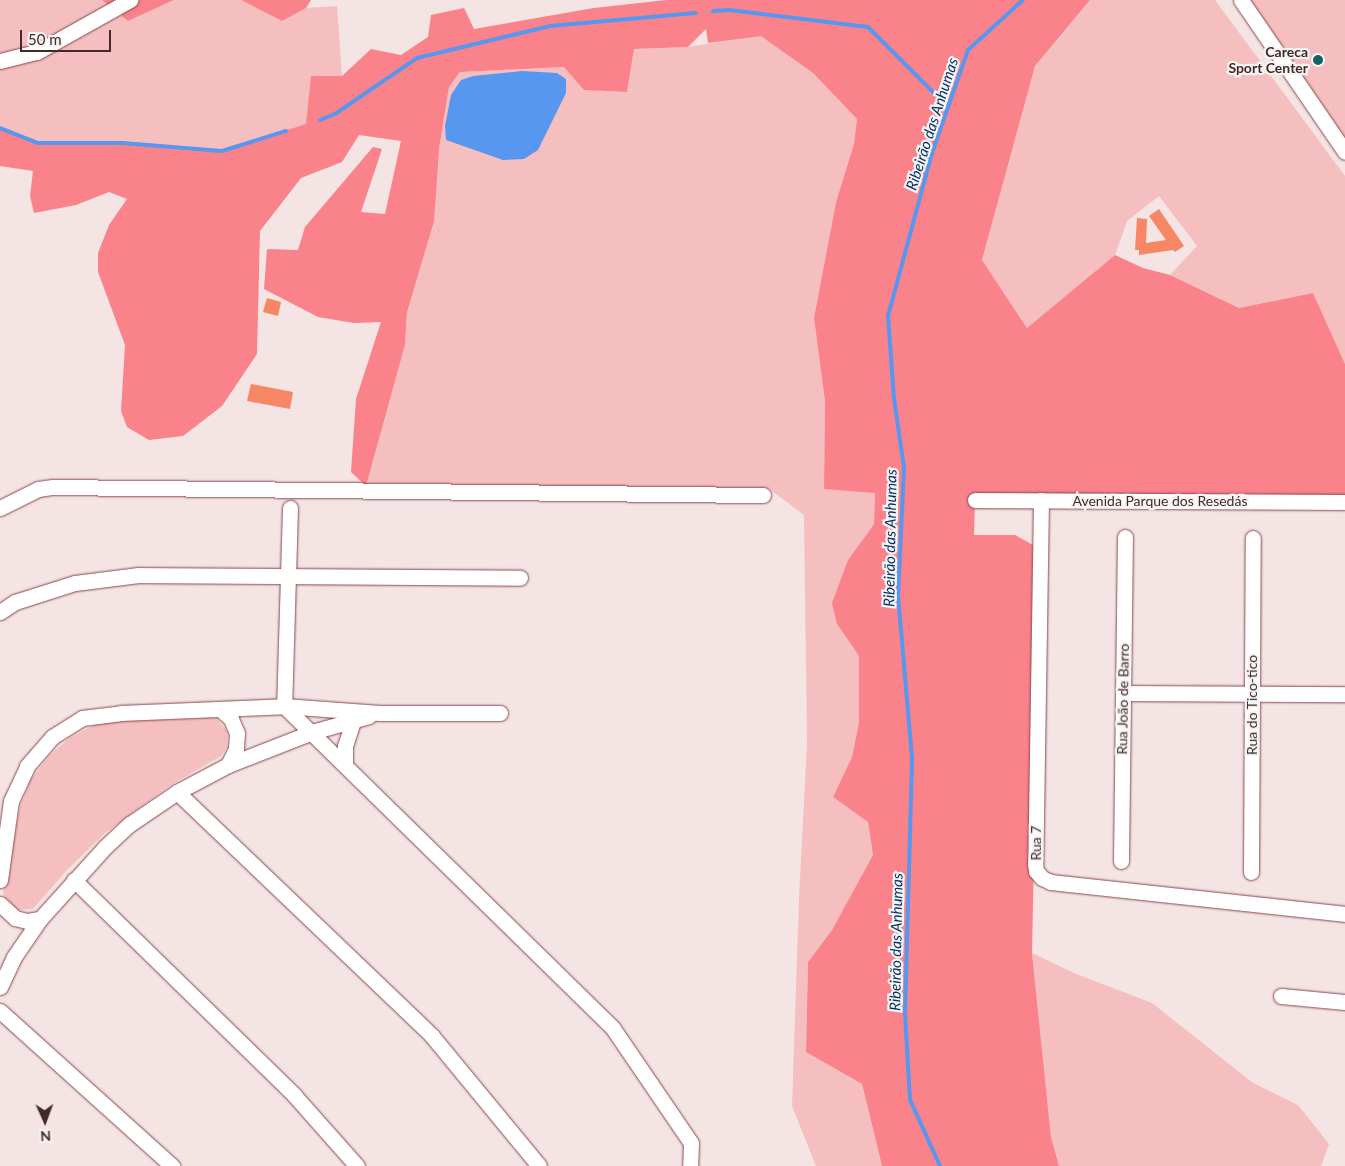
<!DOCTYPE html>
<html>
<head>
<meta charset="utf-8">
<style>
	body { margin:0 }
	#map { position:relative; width:1345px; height:1166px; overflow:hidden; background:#f4e4e4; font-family:Lato,sans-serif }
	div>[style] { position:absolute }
	.green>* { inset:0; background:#f5bfc0 }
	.forest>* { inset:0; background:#fa828a }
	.water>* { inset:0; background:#5897ef }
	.stream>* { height:4px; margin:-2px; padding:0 2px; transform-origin:2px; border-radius:2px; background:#5897ef }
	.building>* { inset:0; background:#f78665 }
	.roads { filter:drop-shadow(0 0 1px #89474c) drop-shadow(0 0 1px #89474c) }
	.street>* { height:15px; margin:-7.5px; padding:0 7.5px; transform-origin:7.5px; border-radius:7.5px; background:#fff }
	.dots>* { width:14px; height:14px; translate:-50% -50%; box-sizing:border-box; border:2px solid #f5f5f5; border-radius:50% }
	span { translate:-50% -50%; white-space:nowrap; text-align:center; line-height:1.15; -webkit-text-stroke:4.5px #f5f5f5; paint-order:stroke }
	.poi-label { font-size:14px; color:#452829; font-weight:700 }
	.right { translate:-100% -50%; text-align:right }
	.street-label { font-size:14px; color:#452829 }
	.water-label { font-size:15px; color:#053167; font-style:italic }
	.north { position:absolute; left:20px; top:1096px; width:50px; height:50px; -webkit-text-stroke:4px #f5f5f5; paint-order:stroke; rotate:178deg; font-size:14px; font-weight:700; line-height:20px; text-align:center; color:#452829 }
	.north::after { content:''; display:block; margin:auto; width:18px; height:22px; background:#452829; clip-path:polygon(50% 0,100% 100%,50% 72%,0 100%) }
	.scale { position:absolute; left:20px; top:30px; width:91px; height:22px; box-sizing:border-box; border:2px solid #452829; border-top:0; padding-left:6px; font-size:15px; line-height:18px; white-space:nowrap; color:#452829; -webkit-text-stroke:4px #f5f5f5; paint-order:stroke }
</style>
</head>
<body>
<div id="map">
	<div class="green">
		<div style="clip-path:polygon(0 0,102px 0,128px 21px,174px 0,241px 0,282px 21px,306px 8px,337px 6px,342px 76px,311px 76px,307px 124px,222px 151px,123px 143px,38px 143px,0 126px)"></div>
		<div style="clip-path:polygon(1090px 0,1215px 0,1345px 176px,1345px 364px,1313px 293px,1239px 308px,1170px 275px,1197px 246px,1159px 196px,1127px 221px,1115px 255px,1027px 328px,982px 260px,1035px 66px)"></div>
		<div style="clip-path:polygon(1249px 0,1345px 0,1345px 138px,1332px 120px)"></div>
		<div style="clip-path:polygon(761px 35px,813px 73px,857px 119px,854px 144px,836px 202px,814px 318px,825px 401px,824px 489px,875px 492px,874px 524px,848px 560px,837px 624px,859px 656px,859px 722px,852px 757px,833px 797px,868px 822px,873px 855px,832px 930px,808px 962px,806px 1052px,862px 1084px,882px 1166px,816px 1166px,792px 1106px,799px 898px,807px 744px,804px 515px,768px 488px,366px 486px,405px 345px,407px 312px,439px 149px,449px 87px,460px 72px,564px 67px,585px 90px,627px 92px,634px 49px,688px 47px)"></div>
		<div style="clip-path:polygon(123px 717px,216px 718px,227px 731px,227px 747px,221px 756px,172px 784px,105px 833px,67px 870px,33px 909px,17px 910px,6px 901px,3px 892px,20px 807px,31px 779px,50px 755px,71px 737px,96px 724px)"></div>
		<div style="clip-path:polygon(1032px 953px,1076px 974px,1152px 1003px,1253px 1083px,1298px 1105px,1329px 1144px,1321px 1166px,1059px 1166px,1051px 1137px)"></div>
	</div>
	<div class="forest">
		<div style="clip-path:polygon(102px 0,174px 0,128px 21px)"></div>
		<div style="clip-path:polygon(241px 0,311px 0,306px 8px,282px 21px)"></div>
		<div style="clip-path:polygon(667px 0,1090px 0,1035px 66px,982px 260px,1027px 328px,1115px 255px,1143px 268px,1170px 275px,1239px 308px,1313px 293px,1345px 364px,1345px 502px,975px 500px,974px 535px,1015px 535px,1040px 549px,1032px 953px,1051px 1137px,1059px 1166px,882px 1166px,862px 1084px,806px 1052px,808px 962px,832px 930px,873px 855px,868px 822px,833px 797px,852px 757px,859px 722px,859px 656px,837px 624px,832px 603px,848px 560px,874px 524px,875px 493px,824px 489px,825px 401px,814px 318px,836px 202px,854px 144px,857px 119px,813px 73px,761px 36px,708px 43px,706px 29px,688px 47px,634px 49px,627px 92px,584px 90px,564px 67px,460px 72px,449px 87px,439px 149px,434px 221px,407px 312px,405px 345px,366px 486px,351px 472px,356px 399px,381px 322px,354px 323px,318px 317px,264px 289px,267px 249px,298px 250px,305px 227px,373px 147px,382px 149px,361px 212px,385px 214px,401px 141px,359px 135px,342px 162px,301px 178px,260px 231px,257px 354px,222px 406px,183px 436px,149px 440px,127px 427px,121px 411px,125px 345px,98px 272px,98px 253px,109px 225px,127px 199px,109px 192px,76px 205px,34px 213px,30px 196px,33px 171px,0 166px,0 126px,38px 143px,123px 143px,222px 151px,306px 124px,311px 76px,342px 76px,371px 49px,401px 55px,428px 37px,431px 15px,464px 8px,474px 29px,594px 8px)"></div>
	</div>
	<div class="water">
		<div style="clip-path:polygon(522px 71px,557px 73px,566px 79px,566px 93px,538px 150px,524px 159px,503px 160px,446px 140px,445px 126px,451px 95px,461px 80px,473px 76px)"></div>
	</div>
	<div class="stream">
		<div style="left:713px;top:11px;width:16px;rotate:-4deg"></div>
		<div style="left:729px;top:10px;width:140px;rotate:7deg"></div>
		<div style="left:868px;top:27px;width:113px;rotate:45deg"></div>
		<div style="left:320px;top:120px;width:16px;rotate:-22deg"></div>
		<div style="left:335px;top:114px;width:99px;rotate:-34.3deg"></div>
		<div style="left:417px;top:58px;width:137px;rotate:-13.5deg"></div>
		<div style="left:550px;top:26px;width:146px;rotate:-5.1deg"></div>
		<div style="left:0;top:128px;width:41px;rotate:21.5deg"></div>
		<div style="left:38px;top:143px;width:85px"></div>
		<div style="left:123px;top:143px;width:99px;rotate:4.6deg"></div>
		<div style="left:222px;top:151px;width:67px;rotate:-17.4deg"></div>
		<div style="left:940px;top:1166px;width:72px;rotate:-114.4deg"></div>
		<div style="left:910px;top:1100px;width:87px;rotate:-93.3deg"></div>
		<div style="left:905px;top:1013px;width:255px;rotate:-88.4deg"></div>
		<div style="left:912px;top:758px;width:163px;rotate:-94.9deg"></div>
		<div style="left:898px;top:596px;width:128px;rotate:-87.3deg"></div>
		<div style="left:904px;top:468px;width:70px;rotate:-98.2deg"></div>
		<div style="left:894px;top:399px;width:83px;rotate:-94.1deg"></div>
		<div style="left:888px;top:316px;width:169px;rotate:-74.9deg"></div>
		<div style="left:932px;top:153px;width:109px;rotate:-70.7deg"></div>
		<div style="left:968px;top:50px;width:74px;rotate:-42.3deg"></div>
	</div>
	<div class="building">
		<div style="clip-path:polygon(1159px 209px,1184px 246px,1175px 252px,1173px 250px,1139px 255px,1139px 250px,1135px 250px,1137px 218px,1147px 219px,1146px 243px,1166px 240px,1149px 216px)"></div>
		<div style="clip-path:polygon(267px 298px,281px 302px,278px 316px,263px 312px)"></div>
		<div style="clip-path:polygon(251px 384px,293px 392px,290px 409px,247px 401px)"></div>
	</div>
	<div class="roads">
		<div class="street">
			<div style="left:1241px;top:0;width:184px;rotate:55.6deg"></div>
			<div style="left:0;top:61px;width:38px;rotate:-14deg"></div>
			<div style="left:37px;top:52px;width:107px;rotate:-29.2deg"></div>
			<div style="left:975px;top:500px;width:370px;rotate:0.3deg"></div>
			<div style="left:1041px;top:500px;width:363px;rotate:90.9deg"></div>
			<div style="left:1035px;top:863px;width:8px;rotate:83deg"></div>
			<div style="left:1036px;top:871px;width:9px;rotate:49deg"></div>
			<div style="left:1042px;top:878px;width:10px;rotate:24deg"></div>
			<div style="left:1051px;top:882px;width:296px;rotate:6.2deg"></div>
			<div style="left:0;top:508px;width:42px;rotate:-26.6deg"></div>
			<div style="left:38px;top:489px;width:15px;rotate:-8deg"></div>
			<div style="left:53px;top:487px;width:710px;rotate:0.65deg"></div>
			<div style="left:290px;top:508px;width:198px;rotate:91.7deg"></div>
			<div style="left:284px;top:706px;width:459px;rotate:44.4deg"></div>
			<div style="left:612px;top:1027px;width:140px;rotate:55.7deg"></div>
			<div style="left:691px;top:1143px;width:23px;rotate:92deg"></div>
			<div style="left:0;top:612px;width:18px;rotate:-34deg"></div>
			<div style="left:15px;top:602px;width:63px;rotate:-17.6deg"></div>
			<div style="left:75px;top:583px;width:64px;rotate:-7.2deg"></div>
			<div style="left:138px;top:575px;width:382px;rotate:0.4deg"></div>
			<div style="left:1124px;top:693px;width:221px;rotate:0.3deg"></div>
			<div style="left:220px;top:709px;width:15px;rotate:42deg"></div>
			<div style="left:231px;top:719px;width:15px;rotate:67deg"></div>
			<div style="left:237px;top:733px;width:16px;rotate:94deg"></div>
			<div style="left:236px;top:749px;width:18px;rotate:117deg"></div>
			<div style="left:345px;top:765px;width:19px;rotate:-90deg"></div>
			<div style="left:345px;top:746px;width:26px;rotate:-72deg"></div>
			<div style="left:177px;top:792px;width:353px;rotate:43.7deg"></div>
			<div style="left:432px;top:1036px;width:168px;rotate:50.5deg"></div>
			<div style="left:1121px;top:861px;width:324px;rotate:-89.3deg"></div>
			<div style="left:1251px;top:872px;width:334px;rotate:-89.7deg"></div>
			<div style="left:0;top:880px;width:80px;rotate:-82.1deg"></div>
			<div style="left:11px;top:801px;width:38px;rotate:-65deg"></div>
			<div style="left:27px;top:766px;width:38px;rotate:-49deg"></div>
			<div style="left:52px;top:737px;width:36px;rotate:-32deg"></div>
			<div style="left:82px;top:718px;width:38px;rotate:-7deg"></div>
			<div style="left:120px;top:713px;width:164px;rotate:-2.4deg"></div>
			<div style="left:284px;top:706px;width:96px;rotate:4.2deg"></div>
			<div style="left:380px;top:713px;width:120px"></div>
			<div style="left:74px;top:880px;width:308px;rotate:44.3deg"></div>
			<div style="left:294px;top:1095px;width:95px;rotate:48.4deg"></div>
			<div style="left:0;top:904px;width:21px;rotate:43deg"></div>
			<div style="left:15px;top:918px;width:12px;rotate:14deg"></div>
			<div style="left:27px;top:921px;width:13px;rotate:-9deg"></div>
			<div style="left:0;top:987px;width:33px;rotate:-65deg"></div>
			<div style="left:14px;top:957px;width:46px;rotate:-55.6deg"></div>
			<div style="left:40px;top:919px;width:97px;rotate:-47.9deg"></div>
			<div style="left:105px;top:847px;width:34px;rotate:-43deg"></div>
			<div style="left:130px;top:824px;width:57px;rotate:-34.2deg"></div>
			<div style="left:177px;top:792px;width:58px;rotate:-27.9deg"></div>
			<div style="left:228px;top:765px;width:90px;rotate:-21.4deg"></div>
			<div style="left:312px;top:732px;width:59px;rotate:-15.7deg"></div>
			<div style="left:1281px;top:996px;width:64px;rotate:5.4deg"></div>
			<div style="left:0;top:1011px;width:232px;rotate:42deg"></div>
		</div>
	</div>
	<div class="dots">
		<div style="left:1318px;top:60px;background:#126364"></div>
	</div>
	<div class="poi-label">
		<span class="right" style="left:1308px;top:60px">Careca<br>Sport Center</span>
	</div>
	<div class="street-label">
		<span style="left:1160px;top:501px">Avenida Parque dos Resedás</span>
		<span style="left:1123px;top:699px;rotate:-89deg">Rua João de Barro</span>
		<span style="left:1252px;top:705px;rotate:-90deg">Rua do Tico-tico</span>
		<span style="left:1036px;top:843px;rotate:-90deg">Rua 7</span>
	</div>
	<div class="water-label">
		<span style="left:932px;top:124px;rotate:-72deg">Ribeirão das Anhumas</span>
		<span style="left:890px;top:538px;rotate:-89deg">Ribeirão das Anhumas</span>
		<span style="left:896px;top:942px;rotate:-89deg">Ribeirão das Anhumas</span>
	</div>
	<div class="north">N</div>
	<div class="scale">50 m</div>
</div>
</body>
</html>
